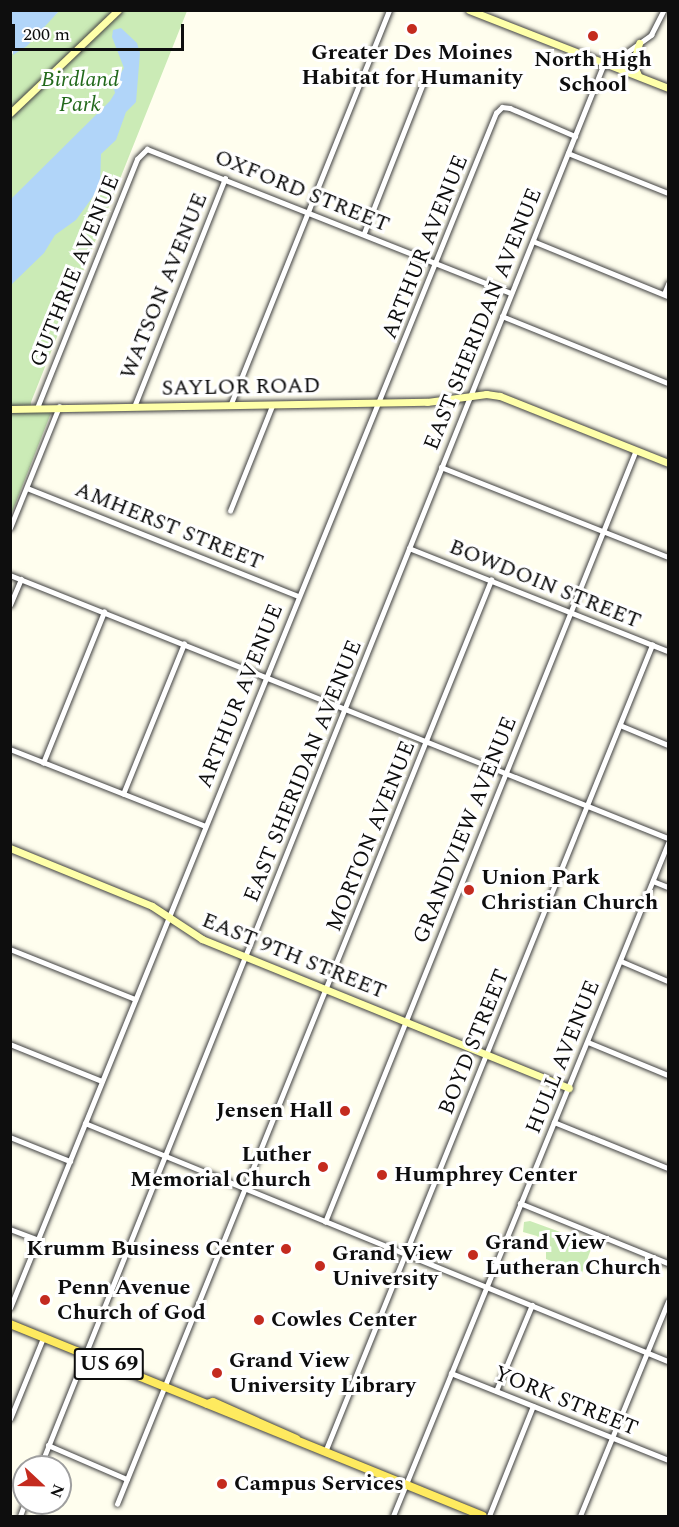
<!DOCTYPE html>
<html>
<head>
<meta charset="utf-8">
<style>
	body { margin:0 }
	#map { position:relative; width:679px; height:1527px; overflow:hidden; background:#fffeee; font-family:Spectral,serif }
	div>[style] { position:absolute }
	.green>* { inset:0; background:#cbebb6 }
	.water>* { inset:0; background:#b1d5f9 }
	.roads { filter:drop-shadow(0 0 2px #414141) drop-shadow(0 0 2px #414141) }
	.street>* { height:4.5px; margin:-2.25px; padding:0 2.25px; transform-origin:2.25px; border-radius:2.25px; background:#fff }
	.secondary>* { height:7px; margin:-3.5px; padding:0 3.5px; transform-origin:3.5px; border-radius:3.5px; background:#feffa9 }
	.primary>* { height:8px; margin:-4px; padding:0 4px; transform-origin:4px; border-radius:4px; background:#feea5f }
	.dots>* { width:16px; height:16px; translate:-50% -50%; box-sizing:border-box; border:3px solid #fff; border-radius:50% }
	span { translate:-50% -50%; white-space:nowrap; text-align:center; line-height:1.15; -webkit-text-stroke:6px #fff; paint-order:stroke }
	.shield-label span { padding:2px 4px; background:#fff; border:2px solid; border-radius:4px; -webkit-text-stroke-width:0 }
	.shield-label { font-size:21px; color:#0e0e0e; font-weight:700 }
	.poi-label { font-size:22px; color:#0e0e0e; font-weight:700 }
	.left { translate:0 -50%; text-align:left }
	.right { translate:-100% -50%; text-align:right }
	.park-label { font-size:22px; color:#22691b; font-style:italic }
	.street-label { font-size:22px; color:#0e0e0e }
	.frame { position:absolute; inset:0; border:12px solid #0e0e0e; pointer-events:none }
	.north { position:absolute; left:12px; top:1455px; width:60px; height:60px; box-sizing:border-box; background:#fff; border:2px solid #9f9f9f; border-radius:50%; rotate:112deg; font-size:16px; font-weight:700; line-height:24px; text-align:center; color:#0e0e0e }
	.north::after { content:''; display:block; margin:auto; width:21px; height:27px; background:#c42b1f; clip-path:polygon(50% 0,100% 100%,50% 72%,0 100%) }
	.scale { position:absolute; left:12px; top:24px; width:172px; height:27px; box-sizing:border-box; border:3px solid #0e0e0e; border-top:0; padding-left:8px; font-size:18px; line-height:21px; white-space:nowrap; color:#0e0e0e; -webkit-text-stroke:4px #fff; paint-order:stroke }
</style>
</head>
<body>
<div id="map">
	<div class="green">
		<div style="clip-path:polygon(59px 11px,187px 11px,31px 402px,31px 408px,51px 413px,11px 515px,11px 55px)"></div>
		<div style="clip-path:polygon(530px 1221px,593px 1244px,582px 1273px,546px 1259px,546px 1246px,537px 1236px,523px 1232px,524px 1222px)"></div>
	</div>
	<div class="water">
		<div style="clip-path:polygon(11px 10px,59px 10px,59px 11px,27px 46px,13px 55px)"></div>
		<div style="clip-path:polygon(121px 28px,137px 43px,140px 53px,136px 102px,126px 112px,116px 140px,101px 154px,100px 187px,76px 220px,55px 235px,44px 253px,11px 285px,11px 199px,110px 101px,115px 93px,113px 85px,124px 68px,112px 37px,113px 30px)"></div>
	</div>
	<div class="roads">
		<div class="street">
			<div style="left:609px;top:65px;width:52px;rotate:-35.5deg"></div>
			<div style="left:651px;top:35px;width:28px;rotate:-63deg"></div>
			<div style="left:568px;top:153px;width:108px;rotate:21.8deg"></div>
			<div style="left:364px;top:233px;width:163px;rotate:-68.5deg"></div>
			<div style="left:533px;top:241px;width:146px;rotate:22.2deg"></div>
			<div style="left:664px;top:294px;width:11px;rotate:-68deg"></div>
			<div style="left:502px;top:316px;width:179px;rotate:22deg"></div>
			<div style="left:230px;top:406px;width:427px;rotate:-68.1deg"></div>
			<div style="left:134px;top:407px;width:246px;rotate:-68.3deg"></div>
			<div style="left:37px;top:408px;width:268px;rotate:-68.1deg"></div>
			<div style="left:137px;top:159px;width:14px;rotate:-45deg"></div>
			<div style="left:147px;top:149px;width:391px;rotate:21.6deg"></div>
			<div style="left:441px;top:467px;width:244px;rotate:21.6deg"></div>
			<div style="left:27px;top:488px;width:292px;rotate:21.7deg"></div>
			<div style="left:230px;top:511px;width:113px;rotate:-68.2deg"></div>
			<div style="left:10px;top:528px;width:131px;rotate:-68deg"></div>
			<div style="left:409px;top:548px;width:279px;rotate:21.7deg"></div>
			<div style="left:10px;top:575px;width:709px;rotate:21.79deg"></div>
			<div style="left:10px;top:605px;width:28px;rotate:-67deg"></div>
			<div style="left:620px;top:725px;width:52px;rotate:22.6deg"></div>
			<div style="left:10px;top:749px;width:210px;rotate:21.5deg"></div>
			<div style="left:43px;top:763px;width:163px;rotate:-68deg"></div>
			<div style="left:123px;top:794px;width:162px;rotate:-67.9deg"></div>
			<div style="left:653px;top:881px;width:16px;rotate:22deg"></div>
			<div style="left:10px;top:949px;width:135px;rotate:21.8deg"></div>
			<div style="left:621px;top:961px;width:51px;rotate:23.1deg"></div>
			<div style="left:588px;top:1042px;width:87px;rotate:22.4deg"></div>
			<div style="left:10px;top:1044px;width:99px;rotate:21.9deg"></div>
			<div style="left:554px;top:1122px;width:123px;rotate:22deg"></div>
			<div style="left:85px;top:1123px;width:630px;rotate:22.21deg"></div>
			<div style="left:10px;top:1137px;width:65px;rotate:21.8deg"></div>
			<div style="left:520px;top:1203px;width:160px;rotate:22.1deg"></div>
			<div style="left:325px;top:1222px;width:832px;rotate:-68.06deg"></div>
			<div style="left:10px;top:1229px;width:30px;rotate:21deg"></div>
			<div style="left:10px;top:1308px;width:1290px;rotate:-67.87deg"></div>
			<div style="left:496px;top:113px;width:8px;rotate:-45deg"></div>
			<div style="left:502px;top:107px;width:8px;rotate:7deg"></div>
			<div style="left:510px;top:108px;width:71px;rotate:23.3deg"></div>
			<div style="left:451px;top:1373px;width:234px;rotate:21.8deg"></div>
			<div style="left:496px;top:1391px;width:93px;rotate:-67.3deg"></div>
			<div style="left:10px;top:1419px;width:87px;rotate:-67.8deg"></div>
			<div style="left:48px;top:1445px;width:86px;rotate:23.3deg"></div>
			<div style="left:325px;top:1452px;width:871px;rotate:-67.94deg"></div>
			<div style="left:40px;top:1467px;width:1513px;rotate:-68.11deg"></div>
			<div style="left:117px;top:1504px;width:997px;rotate:-67.96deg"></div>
			<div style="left:20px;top:1516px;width:14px;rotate:-69deg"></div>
			<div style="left:393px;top:1516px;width:727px;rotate:-67.77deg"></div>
			<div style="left:489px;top:1516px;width:118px;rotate:-68.2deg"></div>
			<div style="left:580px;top:1516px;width:232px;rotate:-67.7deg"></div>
		</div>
		<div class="secondary">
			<div style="left:469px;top:10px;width:214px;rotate:21.4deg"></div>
			<div style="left:638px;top:75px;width:13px;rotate:-113deg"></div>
			<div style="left:633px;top:63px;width:21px;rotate:-73deg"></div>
			<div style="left:10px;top:113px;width:149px;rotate:-43.6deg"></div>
			<div style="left:10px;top:409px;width:417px;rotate:-1deg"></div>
			<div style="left:427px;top:402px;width:60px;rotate:-7.7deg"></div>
			<div style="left:486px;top:394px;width:14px;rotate:8deg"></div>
			<div style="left:500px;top:396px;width:181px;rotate:21.7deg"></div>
			<div style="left:10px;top:848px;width:153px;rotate:22.2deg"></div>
			<div style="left:152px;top:906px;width:60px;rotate:33.4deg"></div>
			<div style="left:202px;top:939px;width:396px;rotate:22.1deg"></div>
		</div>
		<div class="primary">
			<div style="left:10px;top:1324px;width:510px;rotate:22.09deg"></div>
			<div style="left:207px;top:1404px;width:6px;rotate:-18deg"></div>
			<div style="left:213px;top:1402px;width:91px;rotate:24deg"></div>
		</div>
	</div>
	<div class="dots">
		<div style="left:412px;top:29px;background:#c42b1f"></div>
		<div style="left:593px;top:36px;background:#c42b1f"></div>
		<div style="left:469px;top:890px;background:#c42b1f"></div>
		<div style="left:345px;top:1111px;background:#c42b1f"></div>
		<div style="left:323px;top:1167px;background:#c42b1f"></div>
		<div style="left:382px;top:1175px;background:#c42b1f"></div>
		<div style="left:286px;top:1249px;background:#c42b1f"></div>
		<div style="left:473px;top:1255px;background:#c42b1f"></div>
		<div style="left:320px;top:1266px;background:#c42b1f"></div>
		<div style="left:45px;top:1300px;background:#c42b1f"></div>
		<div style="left:259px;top:1320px;background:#c42b1f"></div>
		<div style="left:217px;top:1373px;background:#c42b1f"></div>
		<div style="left:222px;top:1484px;background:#c42b1f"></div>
	</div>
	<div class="shield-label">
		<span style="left:109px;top:1364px">US 69</span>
	</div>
	<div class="poi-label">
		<span style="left:412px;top:65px">Greater Des Moines<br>Habitat for Humanity</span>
		<span style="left:593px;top:72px">North High<br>School</span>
		<span class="left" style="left:481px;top:890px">Union Park<br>Christian Church</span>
		<span class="right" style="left:333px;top:1111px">Jensen Hall</span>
		<span class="right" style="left:311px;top:1167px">Luther<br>Memorial Church</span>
		<span class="left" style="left:394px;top:1175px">Humphrey Center</span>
		<span class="left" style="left:485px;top:1255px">Grand View<br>Lutheran Church</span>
		<span class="right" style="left:274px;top:1249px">Krumm Business Center</span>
		<span class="left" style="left:332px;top:1266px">Grand View<br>University</span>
		<span class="left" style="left:57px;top:1300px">Penn Avenue<br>Church of God</span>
		<span class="left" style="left:271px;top:1320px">Cowles Center</span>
		<span class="left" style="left:229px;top:1373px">Grand View<br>University Library</span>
		<span class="left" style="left:234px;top:1484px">Campus Services</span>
	</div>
	<div class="park-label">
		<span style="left:80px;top:92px">Birdland<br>Park</span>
	</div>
	<div class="street-label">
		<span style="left:302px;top:191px;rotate:22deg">OXFORD STREET</span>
		<span style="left:425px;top:247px;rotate:-68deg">ARTHUR AVENUE</span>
		<span style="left:75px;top:271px;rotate:-68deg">GUTHRIE AVENUE</span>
		<span style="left:164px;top:286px;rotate:-68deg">WATSON AVENUE</span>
		<span style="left:483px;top:319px;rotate:-68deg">EAST SHERIDAN AVENUE</span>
		<span style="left:241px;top:387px;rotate:-1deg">SAYLOR ROAD</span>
		<span style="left:169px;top:526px;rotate:22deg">AMHERST STREET</span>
		<span style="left:545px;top:584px;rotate:22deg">BOWDOIN STREET</span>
		<span style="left:240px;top:696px;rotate:-68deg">ARTHUR AVENUE</span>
		<span style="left:303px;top:771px;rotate:-68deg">EAST SHERIDAN AVENUE</span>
		<span style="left:465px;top:830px;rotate:-68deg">GRANDVIEW AVENUE</span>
		<span style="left:371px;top:836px;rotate:-68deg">MORTON AVENUE</span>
		<span style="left:294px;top:956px;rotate:22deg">EAST 9TH STREET</span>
		<span style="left:474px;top:1042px;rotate:-68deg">BOYD STREET</span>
		<span style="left:563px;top:1057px;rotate:-68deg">HULL AVENUE</span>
		<span style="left:566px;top:1401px;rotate:22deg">YORK STREET</span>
	</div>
	<div class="frame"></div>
	<div class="north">N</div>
	<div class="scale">200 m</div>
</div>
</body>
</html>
